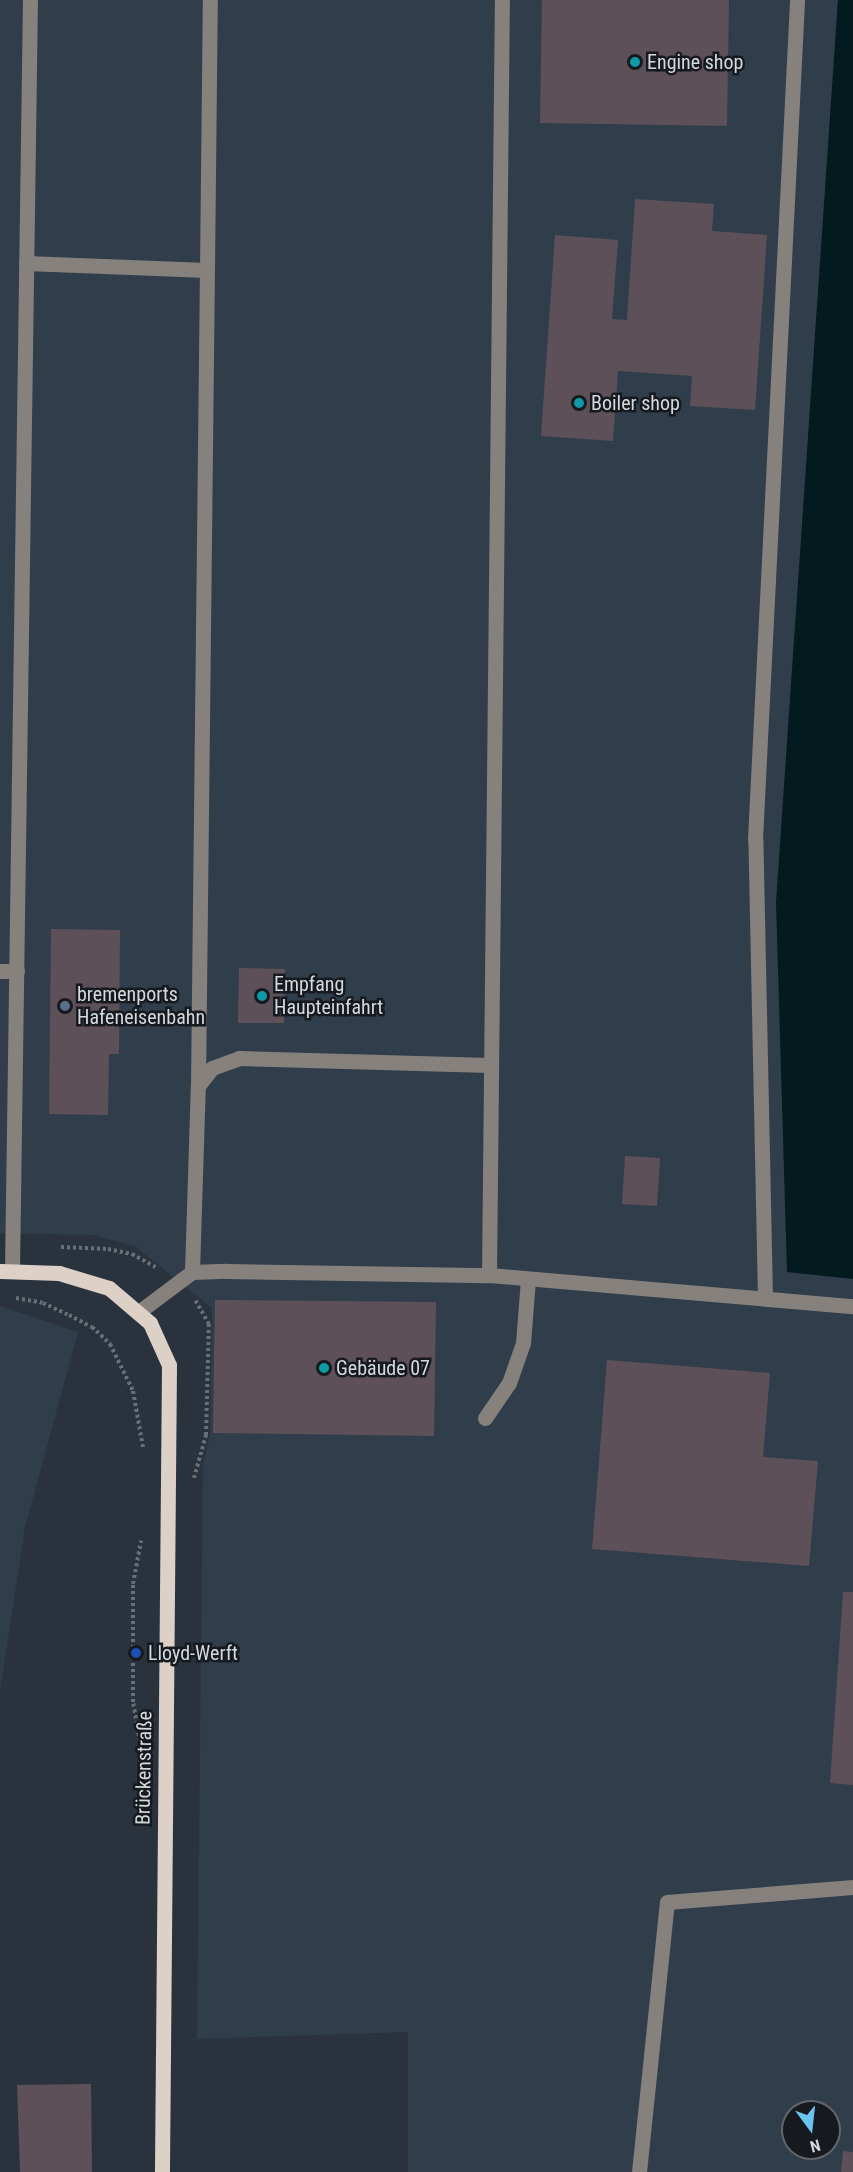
<!DOCTYPE html>
<html>
<head>
<meta charset="utf-8">
<style>
	body { margin:0 }
	#map { position:relative; width:853px; height:2172px; overflow:hidden; background:#2a333d; font-family:"Roboto Condensed",sans-serif }
	div>[style] { position:absolute }
	.built>* { inset:0; background:#303e4c }
	.water>* { inset:0; background:#031a1f }
	.building>* { inset:0; background:#5e5058 }
	.path>* { height:4px; margin-top:-2px; transform-origin:0; background:repeating-linear-gradient(90deg,#676f77 0 3px,transparent 0 6px) }
	.minor>* { height:15px; margin:-7.5px; padding:0 7.5px; transform-origin:7.5px; border-radius:7.5px; background:#87817d }
	.major>* { height:15px; margin:-7.5px; padding:0 7.5px; transform-origin:7.5px; border-radius:7.5px; background:#dcd0c7 }
	.dots>* { width:16px; height:16px; translate:-50% -50%; box-sizing:border-box; border:3px solid #161a1f; border-radius:50% }
	span { translate:-50% -50%; white-space:nowrap; text-align:center; line-height:1.15; -webkit-text-stroke:5px #161a1f; paint-order:stroke }
	.poi-label { font-size:20px; color:#d3d9df }
	.left { translate:0 -50%; text-align:left }
	.street-label { font-size:20px; color:#d3d9df }
	.north { position:absolute; left:781px; top:2100px; width:60px; height:60px; box-sizing:border-box; background:#161a1f; border:2px solid #62666c; border-radius:50%; rotate:165deg; font-size:16px; font-weight:700; line-height:24px; text-align:center; color:#d3d9df }
	.north::after { content:''; display:block; margin:auto; width:21px; height:27px; background:#6ac3f1; clip-path:polygon(50% 0,100% 100%,50% 72%,0 100%) }
</style>
</head>
<body>
<div id="map">
	<div class="built">
		<div style="clip-path:polygon(evenodd,0 0,853px 0,853px 2172px,408px 2172px,408px 2032px,197px 2039px,203px 1465px,210px 1434px,212px 1308px,135px 1246px,93px 1235px,0 1233px,0 0,793px 2112px,829px 2112px,829px 2148px,793px 2148px,793px 2112px)"></div>
		<div style="clip-path:polygon(0 1306px,78px 1332px,25px 1527px,0 1691px)"></div>
	</div>
	<div class="water">
		<div style="clip-path:polygon(838px 0,853px 0,853px 1279px,787px 1272px,776px 902px)"></div>
	</div>
	<div class="building">
		<div style="clip-path:polygon(542px 0,729px 0,727px 126px,540px 123px)"></div>
		<div style="clip-path:polygon(635px 199px,714px 204px,712px 231px,767px 235px,755px 410px,690px 406px,692px 376px,618px 371px,613px 441px,541px 436px,555px 235px,618px 240px,612px 319px,627px 320px)"></div>
		<div style="clip-path:polygon(51px 929px,120px 930px,119px 1054px,109px 1054px,108px 1115px,49px 1114px)"></div>
		<div style="clip-path:polygon(239px 968px,285px 969px,284px 1023px,238px 1023px)"></div>
		<div style="clip-path:polygon(625px 1156px,660px 1158px,657px 1206px,622px 1204px)"></div>
		<div style="clip-path:polygon(215px 1300px,436px 1302px,434px 1436px,213px 1433px)"></div>
		<div style="clip-path:polygon(607px 1360px,770px 1373px,763px 1457px,818px 1461px,809px 1566px,592px 1549px)"></div>
		<div style="clip-path:polygon(843px 1592px,853px 1592px,853px 1785px,830px 1783px)"></div>
		<div style="clip-path:polygon(91px 2084px,92px 2172px,20px 2172px,17px 2085px)"></div>
		<div style="clip-path:polygon(843px 2151px,853px 2152px,853px 2172px,841px 2172px)"></div>
	</div>
	<div class="path">
		<div style="left:61px;top:1247px;width:47px;rotate:2.4deg"></div>
		<div style="left:108px;top:1249px;width:25px;rotate:12deg"></div>
		<div style="left:132px;top:1254px;width:29px;rotate:29deg"></div>
		<div style="left:16px;top:1298px;width:27px;rotate:10deg"></div>
		<div style="left:43px;top:1303px;width:29px;rotate:25deg"></div>
		<div style="left:69px;top:1315px;width:26px;rotate:28deg"></div>
		<div style="left:92px;top:1327px;width:25px;rotate:43deg"></div>
		<div style="left:110px;top:1344px;width:52px;rotate:63.9deg"></div>
		<div style="left:133px;top:1391px;width:58px;rotate:80deg"></div>
		<div style="left:194px;top:1478px;width:45px;rotate:-74.4deg"></div>
		<div style="left:206px;top:1435px;width:111px;rotate:-88.5deg"></div>
		<div style="left:209px;top:1324px;width:28px;rotate:-120deg"></div>
		<div style="left:140px;top:1742px;width:41px;rotate:-99.9deg"></div>
		<div style="left:133px;top:1702px;width:118px;rotate:-90deg"></div>
		<div style="left:133px;top:1584px;width:44px;rotate:-79.5deg"></div>
	</div>
	<div class="minor">
		<div style="left:26px;top:263px;width:181px;rotate:2.2deg"></div>
		<div style="left:207px;top:270px;width:270px;rotate:-89.4deg"></div>
		<div style="left:0;top:971px;width:17px"></div>
		<div style="left:198px;top:1086px;width:816px;rotate:-89.37deg"></div>
		<div style="left:12px;top:1271px;width:1271px;rotate:-89.19deg"></div>
		<div style="left:192px;top:1272px;width:186px;rotate:-88.2deg"></div>
		<div style="left:198px;top:1086px;width:23px;rotate:-52deg"></div>
		<div style="left:212px;top:1068px;width:29px;rotate:-20deg"></div>
		<div style="left:239px;top:1058px;width:251px;rotate:1.6deg"></div>
		<div style="left:489px;top:1275px;width:1275px;rotate:-89.42deg"></div>
		<div style="left:765px;top:1298px;width:459px;rotate:-91.2deg"></div>
		<div style="left:755px;top:839px;width:840px;rotate:-87.13deg"></div>
		<div style="left:140px;top:1311px;width:65px;rotate:-36.9deg"></div>
		<div style="left:192px;top:1272px;width:34px;rotate:-2deg"></div>
		<div style="left:226px;top:1271px;width:263px;rotate:0.9deg"></div>
		<div style="left:489px;top:1275px;width:365px;rotate:4.9deg"></div>
		<div style="left:485px;top:1418px;width:42px;rotate:-55.6deg"></div>
		<div style="left:509px;top:1383px;width:42px;rotate:-70.7deg"></div>
		<div style="left:523px;top:1343px;width:64px;rotate:-85.5deg"></div>
		<div style="left:639px;top:2172px;width:271px;rotate:-84.1deg"></div>
		<div style="left:667px;top:1902px;width:187px;rotate:-4.6deg"></div>
	</div>
	<div class="major">
		<div style="left:0;top:1271px;width:59px;rotate:1.9deg"></div>
		<div style="left:59px;top:1273px;width:52px;rotate:16.7deg"></div>
		<div style="left:109px;top:1288px;width:54px;rotate:40.5deg"></div>
		<div style="left:150px;top:1323px;width:46px;rotate:65.7deg"></div>
		<div style="left:169px;top:1365px;width:807px;rotate:90.5deg"></div>
	</div>
	<div class="dots">
		<div style="left:635px;top:62px;background:#0f9aa8"></div>
		<div style="left:579px;top:403px;background:#0f9aa8"></div>
		<div style="left:262px;top:996px;background:#0f9aa8"></div>
		<div style="left:65px;top:1006px;background:#5c6f8a"></div>
		<div style="left:324px;top:1368px;background:#0f9aa8"></div>
		<div style="left:136px;top:1653px;background:#1a4fb4"></div>
	</div>
	<div class="poi-label">
		<span class="left" style="left:647px;top:62px">Engine shop</span>
		<span class="left" style="left:591px;top:403px">Boiler shop</span>
		<span class="left" style="left:274px;top:996px">Empfang<br>Haupteinfahrt</span>
		<span class="left" style="left:77px;top:1006px">bremenports<br>Hafeneisenbahn</span>
		<span class="left" style="left:336px;top:1368px">Gebäude 07</span>
		<span class="left" style="left:148px;top:1653px">Lloyd-Werft</span>
	</div>
	<div class="street-label">
		<span style="left:144px;top:1768px;rotate:-89deg">Brückenstraße</span>
	</div>
	<div class="north">N</div>
</div>
</body>
</html>
